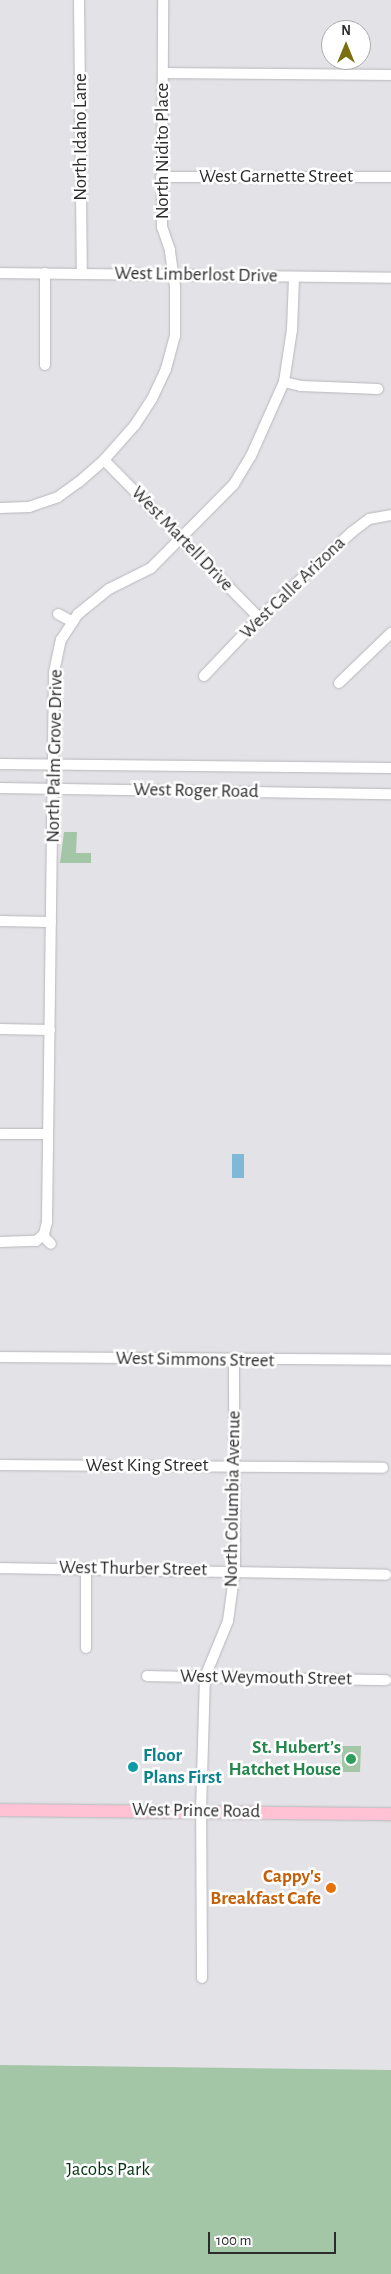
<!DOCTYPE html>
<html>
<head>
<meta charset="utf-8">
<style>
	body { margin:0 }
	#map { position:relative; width:391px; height:2274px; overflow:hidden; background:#e3e3e7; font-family:"Alegreya Sans",sans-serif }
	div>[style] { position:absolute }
	.green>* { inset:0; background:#a2c6a6 }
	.water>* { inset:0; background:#80b9d8 }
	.roads { filter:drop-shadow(0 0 1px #b8b7bb) drop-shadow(0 0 1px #b8b7bb) }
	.minor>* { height:10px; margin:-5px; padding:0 5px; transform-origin:5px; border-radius:5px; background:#fff }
	.major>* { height:12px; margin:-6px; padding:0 6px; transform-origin:6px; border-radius:6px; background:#ffc1d3 }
	.dots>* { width:14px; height:14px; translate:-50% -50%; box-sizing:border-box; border:2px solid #fff; border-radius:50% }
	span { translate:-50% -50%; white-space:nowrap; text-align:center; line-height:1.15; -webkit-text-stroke:5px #fff; paint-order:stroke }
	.street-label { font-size:19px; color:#2c2c2e }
	.leisure-label { font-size:19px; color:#27864d; font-weight:700 }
	.right { translate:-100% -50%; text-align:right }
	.culture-label { font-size:19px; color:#0d838f; font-weight:700 }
	.left { translate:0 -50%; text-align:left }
	.food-label { font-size:19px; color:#c56008; font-weight:700 }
	.park-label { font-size:19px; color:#00340f }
	.north { position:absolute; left:321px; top:20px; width:50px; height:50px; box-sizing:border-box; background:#fff; border:1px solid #ababab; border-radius:50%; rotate:0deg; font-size:14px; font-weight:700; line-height:20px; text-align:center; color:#2c2c2e }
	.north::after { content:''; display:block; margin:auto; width:18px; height:22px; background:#7a700f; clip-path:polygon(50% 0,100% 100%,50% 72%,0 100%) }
	.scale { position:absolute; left:208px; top:2232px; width:128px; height:22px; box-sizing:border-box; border:2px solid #2c2c2e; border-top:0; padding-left:6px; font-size:15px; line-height:18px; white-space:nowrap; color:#2c2c2e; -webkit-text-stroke:4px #fff; paint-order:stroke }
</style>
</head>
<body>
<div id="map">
	<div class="green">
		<div style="clip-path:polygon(64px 832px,77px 832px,76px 853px,91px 853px,91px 863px,60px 863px)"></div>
		<div style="clip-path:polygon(342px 1746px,361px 1746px,360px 1772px,342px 1772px)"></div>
		<div style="clip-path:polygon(0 2065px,391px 2070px,391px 2274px,0 2274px)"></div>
	</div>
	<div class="water">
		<div style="clip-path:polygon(232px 1154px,244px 1154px,244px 1178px,232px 1178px)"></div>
	</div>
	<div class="roads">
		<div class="minor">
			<div style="left:79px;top:0;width:274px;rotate:89.4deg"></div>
			<div style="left:164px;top:73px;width:227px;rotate:0.5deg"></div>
			<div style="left:161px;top:177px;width:230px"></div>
			<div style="left:0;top:273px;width:391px;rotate:0.7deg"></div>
			<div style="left:45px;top:365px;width:92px;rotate:-90deg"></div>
			<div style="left:284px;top:382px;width:17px;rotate:13deg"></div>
			<div style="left:301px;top:386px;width:77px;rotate:2.2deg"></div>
			<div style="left:104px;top:460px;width:221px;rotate:45.5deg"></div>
			<div style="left:0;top:508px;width:29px;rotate:-2deg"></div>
			<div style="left:29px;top:507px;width:31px;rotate:-19deg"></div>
			<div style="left:58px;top:497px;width:26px;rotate:-36deg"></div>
			<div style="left:79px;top:482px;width:33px;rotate:-41deg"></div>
			<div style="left:104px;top:460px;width:47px;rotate:-48.5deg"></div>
			<div style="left:135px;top:425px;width:31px;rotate:-57deg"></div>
			<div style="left:152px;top:399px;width:33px;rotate:-65deg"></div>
			<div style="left:166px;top:369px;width:34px;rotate:-75deg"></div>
			<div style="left:175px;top:336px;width:49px;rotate:-90deg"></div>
			<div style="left:175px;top:287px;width:37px;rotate:-98deg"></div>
			<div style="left:170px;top:250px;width:24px;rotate:-109deg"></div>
			<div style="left:162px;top:227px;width:227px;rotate:-89.7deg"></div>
			<div style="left:58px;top:614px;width:17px;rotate:28deg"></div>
			<div style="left:204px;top:676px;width:80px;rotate:-46.5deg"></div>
			<div style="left:259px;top:618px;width:127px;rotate:-42.8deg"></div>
			<div style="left:352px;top:532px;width:21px;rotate:-37deg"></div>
			<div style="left:369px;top:519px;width:22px;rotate:-10deg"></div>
			<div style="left:339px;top:683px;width:72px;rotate:-43.9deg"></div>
			<div style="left:0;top:764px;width:391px;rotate:0.6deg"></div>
			<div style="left:0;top:788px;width:391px;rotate:0.9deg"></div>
			<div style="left:0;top:921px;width:51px;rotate:1.1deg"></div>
			<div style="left:0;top:1029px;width:50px;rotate:1.1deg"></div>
			<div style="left:0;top:1134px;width:47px"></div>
			<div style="left:43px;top:1236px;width:11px;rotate:45deg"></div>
			<div style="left:0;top:1242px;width:36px;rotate:-2deg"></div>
			<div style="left:36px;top:1241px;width:11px;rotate:-41deg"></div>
			<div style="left:44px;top:1234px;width:12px;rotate:-76deg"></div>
			<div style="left:47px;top:1222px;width:550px;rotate:-89.27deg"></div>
			<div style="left:54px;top:672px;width:33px;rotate:-78deg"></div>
			<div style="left:61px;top:640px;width:31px;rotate:-57deg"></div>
			<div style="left:78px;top:614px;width:40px;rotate:-39deg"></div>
			<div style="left:109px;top:589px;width:47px;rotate:-26.6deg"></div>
			<div style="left:151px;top:568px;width:118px;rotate:-45.3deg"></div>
			<div style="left:234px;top:484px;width:33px;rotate:-59deg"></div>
			<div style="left:251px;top:456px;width:81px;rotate:-66deg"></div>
			<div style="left:284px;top:382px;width:53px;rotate:-81.3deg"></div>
			<div style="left:292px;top:330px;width:53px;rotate:-87.8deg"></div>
			<div style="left:0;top:1357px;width:391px;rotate:0.4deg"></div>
			<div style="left:0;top:1465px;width:383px;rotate:0.4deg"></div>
			<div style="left:0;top:1568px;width:386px;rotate:1deg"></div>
			<div style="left:86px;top:1568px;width:80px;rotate:90deg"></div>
			<div style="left:147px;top:1676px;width:239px;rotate:1deg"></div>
			<div style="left:202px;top:1978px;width:167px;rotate:-90.3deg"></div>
			<div style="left:201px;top:1811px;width:134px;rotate:-88.3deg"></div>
			<div style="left:205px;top:1677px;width:61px;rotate:-67.7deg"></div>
			<div style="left:228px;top:1621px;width:51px;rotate:-82.2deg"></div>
			<div style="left:235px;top:1570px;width:209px;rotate:-90.3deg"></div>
		</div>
		<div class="major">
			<div style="left:0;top:1810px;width:391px;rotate:0.6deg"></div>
		</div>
	</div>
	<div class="dots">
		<div style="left:351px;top:1759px;background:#2e9e5b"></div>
		<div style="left:133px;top:1767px;background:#0f9aa8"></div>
		<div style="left:331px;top:1888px;background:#e8710a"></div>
	</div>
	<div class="street-label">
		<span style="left:81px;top:137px;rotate:-90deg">North Idaho Lane</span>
		<span style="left:163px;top:151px;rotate:-90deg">North Nidito Place</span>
		<span style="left:276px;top:177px">West Garnette Street</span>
		<span style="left:196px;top:275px;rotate:1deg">West Limberlost Drive</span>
		<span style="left:182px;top:539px;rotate:46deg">West Martell Drive</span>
		<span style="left:293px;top:588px;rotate:-44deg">West Calle Arizona</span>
		<span style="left:55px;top:756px;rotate:-89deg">North Palm Grove Drive</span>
		<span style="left:196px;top:791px;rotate:1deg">West Roger Road</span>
		<span style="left:195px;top:1360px;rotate:1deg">West Simmons Street</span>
		<span style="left:147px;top:1466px">West King Street</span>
		<span style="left:233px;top:1499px;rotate:-89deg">North Columbia Avenue</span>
		<span style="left:133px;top:1569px;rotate:1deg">West Thurber Street</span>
		<span style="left:266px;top:1678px;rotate:1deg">West Weymouth Street</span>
		<span style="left:196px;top:1811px;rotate:1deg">West Prince Road</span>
	</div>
	<div class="leisure-label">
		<span class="right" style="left:341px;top:1759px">St. Hubert’s<br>Hatchet House</span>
	</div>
	<div class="culture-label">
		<span class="left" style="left:143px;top:1767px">Floor<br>Plans First</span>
	</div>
	<div class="food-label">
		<span class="right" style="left:321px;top:1888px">Cappy's<br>Breakfast Cafe</span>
	</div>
	<div class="park-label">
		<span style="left:108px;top:2170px">Jacobs Park</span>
	</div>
	<div class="north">N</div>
	<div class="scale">100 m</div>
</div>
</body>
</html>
